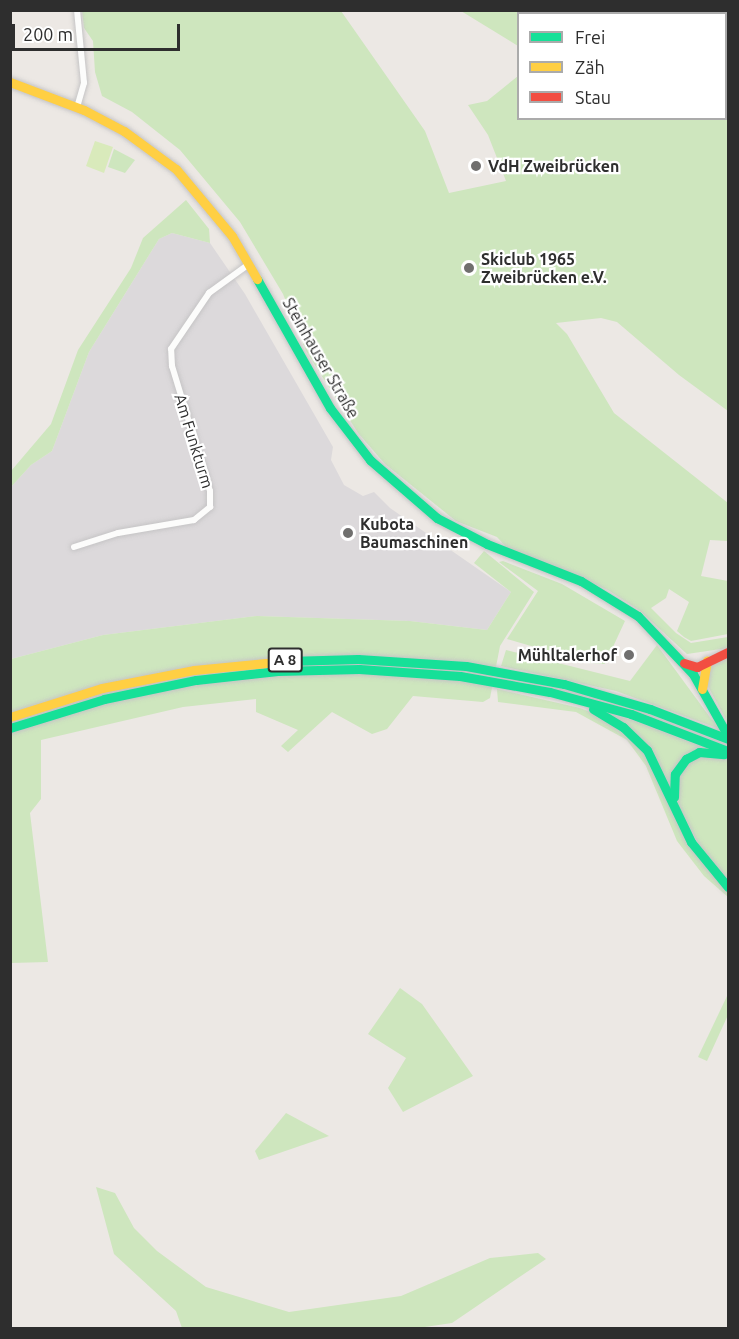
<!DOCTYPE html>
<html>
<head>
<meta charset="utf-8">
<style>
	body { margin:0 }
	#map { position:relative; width:739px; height:1339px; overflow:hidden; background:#ece8e4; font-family:Ubuntu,sans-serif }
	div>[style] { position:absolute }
	.industrial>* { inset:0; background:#dcd9db }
	.green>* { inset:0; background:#cee6be }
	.pitch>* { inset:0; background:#d9eabb }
	.roads { filter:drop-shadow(0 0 2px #c5c4c5) drop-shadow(0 0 2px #c5c4c5) }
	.street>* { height:6px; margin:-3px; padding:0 3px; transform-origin:3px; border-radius:3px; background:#fcfcfb }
	.fast>* { height:9px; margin:-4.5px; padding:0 4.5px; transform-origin:4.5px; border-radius:4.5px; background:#16e098 }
	.slow>* { height:9px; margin:-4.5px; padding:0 4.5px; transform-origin:4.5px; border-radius:4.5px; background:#ffcf43 }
	.jam>* { height:9px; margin:-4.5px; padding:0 4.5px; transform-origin:4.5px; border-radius:4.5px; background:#f24e42 }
	.dots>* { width:16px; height:16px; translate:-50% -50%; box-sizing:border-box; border:3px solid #fff; border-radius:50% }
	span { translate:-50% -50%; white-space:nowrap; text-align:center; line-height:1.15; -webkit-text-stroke:4.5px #fff; paint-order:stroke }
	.shield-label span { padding:2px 4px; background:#fff; border:2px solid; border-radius:4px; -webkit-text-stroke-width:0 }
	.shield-label { font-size:15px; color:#2e2e2e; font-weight:700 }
	.poi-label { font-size:16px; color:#2e2e2e; font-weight:700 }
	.left { translate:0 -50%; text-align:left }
	.right { translate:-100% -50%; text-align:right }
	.street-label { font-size:16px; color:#2e2e2e }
	.frame { position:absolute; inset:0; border:12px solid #2e2e2e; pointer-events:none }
	.legend { position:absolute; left:517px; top:12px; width:210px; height:108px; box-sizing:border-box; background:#fff; border:2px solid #ababab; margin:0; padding:8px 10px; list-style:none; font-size:18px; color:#2e2e2e }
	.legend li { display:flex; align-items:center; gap:12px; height:30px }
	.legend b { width:30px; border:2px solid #ababab }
	.scale { position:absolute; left:12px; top:24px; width:168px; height:27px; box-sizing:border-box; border:3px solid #2e2e2e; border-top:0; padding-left:8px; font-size:18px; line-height:21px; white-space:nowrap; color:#2e2e2e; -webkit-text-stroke:4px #fff; paint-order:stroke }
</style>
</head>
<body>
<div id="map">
	<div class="industrial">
		<div style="clip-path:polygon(172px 233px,210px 243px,245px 294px,333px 447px,331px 460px,344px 485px,363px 496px,374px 492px,390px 508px,511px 592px,487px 630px,410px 621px,257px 616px,103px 635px,11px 659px,11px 487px,31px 465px,52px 451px,89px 352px,159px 239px)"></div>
	</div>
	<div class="green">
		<div style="clip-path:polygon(82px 11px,341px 11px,425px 131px,449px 193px,506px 181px,488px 135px,468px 105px,487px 101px,518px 76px,518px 118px,726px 118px,726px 14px,518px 14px,518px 46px,461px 11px,728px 11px,728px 411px,679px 375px,617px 322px,601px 318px,556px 323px,567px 334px,614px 413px,728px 503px,728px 541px,710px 540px,701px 576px,728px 581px,728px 634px,691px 641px,684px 637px,677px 631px,689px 602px,669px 589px,666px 598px,651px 608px,676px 633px,691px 643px,728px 637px,728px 648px,687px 654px,639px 610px,608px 590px,507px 548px,497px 537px,456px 521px,385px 464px,358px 433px,306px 351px,283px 294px,240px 222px,180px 150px,132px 112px,102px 96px,95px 72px,93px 41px,84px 28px)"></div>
		<div style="clip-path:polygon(114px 149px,135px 160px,125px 173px,108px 167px)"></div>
		<div style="clip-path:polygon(186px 200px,209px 229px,210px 243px,172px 233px,159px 239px,89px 352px,52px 451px,31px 465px,11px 487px,11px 471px,51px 424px,78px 350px,131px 268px,143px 238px)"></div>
		<div style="clip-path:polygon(484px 551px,534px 592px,500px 646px,490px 698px,483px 702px,413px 696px,387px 729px,372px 734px,332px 712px,288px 752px,281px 746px,298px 730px,256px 712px,256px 699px,183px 707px,41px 740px,41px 799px,30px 813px,48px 962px,11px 963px,11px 659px,103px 635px,257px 616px,410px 621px,487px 630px,511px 592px,474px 563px)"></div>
		<div style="clip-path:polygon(503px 561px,562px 584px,625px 621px,605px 664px,589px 663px,507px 639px,538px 591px,499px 562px)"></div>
		<div style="clip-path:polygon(657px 645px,712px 720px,728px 727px,728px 732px,616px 691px,501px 666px,506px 650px,630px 681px)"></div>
		<div style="clip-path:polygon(728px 656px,728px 723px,705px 681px,708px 665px)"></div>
		<div style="clip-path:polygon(497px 689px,580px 708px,603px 717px,640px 746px,679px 825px,728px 891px,728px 897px,704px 876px,677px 841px,646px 766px,627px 740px,576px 712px,498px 702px)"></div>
		<div style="clip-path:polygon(614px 715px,635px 721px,703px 747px,669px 784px)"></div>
		<div style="clip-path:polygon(696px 756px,728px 759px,728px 882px,706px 858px,678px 805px,678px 773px)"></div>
		<div style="clip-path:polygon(400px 988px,422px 1004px,473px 1076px,403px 1112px,388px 1088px,406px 1058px,368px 1034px)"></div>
		<div style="clip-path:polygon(728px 994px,728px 1015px,707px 1061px,698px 1057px)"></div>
		<div style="clip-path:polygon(286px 1113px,329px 1136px,259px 1160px,255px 1151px)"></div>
		<div style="clip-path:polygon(96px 1187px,115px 1193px,134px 1228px,157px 1251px,206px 1287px,289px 1312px,401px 1296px,490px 1258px,538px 1253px,546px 1259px,452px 1323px,418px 1328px,182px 1328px,176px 1311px,114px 1254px)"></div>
	</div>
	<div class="pitch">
		<div style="clip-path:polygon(95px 141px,113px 147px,104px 173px,86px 166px)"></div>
	</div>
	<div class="roads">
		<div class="street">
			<div style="left:77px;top:10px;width:73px;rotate:84.5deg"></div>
			<div style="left:84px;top:83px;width:25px;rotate:106deg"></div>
			<div style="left:74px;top:547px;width:46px;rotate:-17.7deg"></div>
			<div style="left:118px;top:533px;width:77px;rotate:-9.7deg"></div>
			<div style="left:194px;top:520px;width:21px;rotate:-39deg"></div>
			<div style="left:210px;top:507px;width:16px;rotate:-90deg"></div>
			<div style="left:210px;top:491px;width:131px;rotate:-106.9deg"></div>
			<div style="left:172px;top:366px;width:17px;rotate:-93deg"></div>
			<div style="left:171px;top:349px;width:68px;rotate:-55.8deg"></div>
			<div style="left:209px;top:293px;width:49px;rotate:-35.9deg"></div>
		</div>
		<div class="fast">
			<div style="left:257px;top:279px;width:148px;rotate:60.5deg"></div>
			<div style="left:330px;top:408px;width:66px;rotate:52.4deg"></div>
			<div style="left:370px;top:460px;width:89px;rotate:40.9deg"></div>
			<div style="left:437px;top:518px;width:56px;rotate:27.5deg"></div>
			<div style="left:487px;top:544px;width:101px;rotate:21.5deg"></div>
			<div style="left:581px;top:581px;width:67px;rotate:31.6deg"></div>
			<div style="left:638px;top:616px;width:80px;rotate:46.5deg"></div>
			<div style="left:693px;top:674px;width:71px;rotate:60.6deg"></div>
			<div style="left:287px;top:661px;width:71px;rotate:-1.6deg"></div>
			<div style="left:358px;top:659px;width:108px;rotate:3.7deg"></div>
			<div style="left:466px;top:666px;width:100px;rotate:10.4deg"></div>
			<div style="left:564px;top:684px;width:90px;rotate:16.2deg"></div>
			<div style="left:650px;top:709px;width:84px;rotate:21deg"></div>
			<div style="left:593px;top:709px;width:35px;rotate:31deg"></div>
			<div style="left:623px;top:727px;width:33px;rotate:44deg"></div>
			<div style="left:647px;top:750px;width:102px;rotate:64.4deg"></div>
			<div style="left:691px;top:842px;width:58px;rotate:50.6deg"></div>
			<div style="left:10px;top:728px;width:98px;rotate:-17.1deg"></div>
			<div style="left:104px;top:699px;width:94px;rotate:-11.7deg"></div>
			<div style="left:196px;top:680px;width:82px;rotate:-6.3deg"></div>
			<div style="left:278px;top:671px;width:81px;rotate:-1.4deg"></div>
			<div style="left:359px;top:669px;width:101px;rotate:4deg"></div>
			<div style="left:460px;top:676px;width:91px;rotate:10.1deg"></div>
			<div style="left:550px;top:692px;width:84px;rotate:15.2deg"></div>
			<div style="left:631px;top:714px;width:104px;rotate:20.9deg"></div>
			<div style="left:674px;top:797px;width:23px;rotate:-88deg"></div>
			<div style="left:675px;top:774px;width:19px;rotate:-54deg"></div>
			<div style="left:686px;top:759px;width:15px;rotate:-28deg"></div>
			<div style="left:699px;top:752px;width:25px;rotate:5deg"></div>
		</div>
		<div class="slow">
			<div style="left:10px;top:82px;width:79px;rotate:20.7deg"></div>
			<div style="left:84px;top:110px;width:45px;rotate:27.7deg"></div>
			<div style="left:124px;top:131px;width:64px;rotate:36.2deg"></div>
			<div style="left:176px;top:169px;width:87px;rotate:50.1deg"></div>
			<div style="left:232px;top:236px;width:50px;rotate:59.8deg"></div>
			<div style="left:702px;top:689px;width:29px;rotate:-80deg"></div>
			<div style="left:10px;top:717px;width:96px;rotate:-17.5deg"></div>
			<div style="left:102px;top:688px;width:94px;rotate:-11.1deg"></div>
			<div style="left:194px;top:670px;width:93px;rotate:-5.5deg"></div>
		</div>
		<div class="jam">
			<div style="left:684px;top:663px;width:14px;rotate:17deg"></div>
			<div style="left:697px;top:667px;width:34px;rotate:-26deg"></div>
		</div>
	</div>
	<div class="dots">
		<div style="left:476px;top:166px;background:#706f6e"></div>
		<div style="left:469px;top:268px;background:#706f6e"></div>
		<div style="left:348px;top:533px;background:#706f6e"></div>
		<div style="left:629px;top:655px;background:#706f6e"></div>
	</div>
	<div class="shield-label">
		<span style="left:285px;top:660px">A 8</span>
	</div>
	<div class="poi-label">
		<span class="left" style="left:488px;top:166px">VdH Zweibrücken</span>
		<span class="left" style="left:481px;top:268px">Skiclub 1965<br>Zweibrücken e.V.</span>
		<span class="left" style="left:360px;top:533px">Kubota<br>Baumaschinen</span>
		<span class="right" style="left:617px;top:655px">Mühltalerhof</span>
	</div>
	<div class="street-label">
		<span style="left:321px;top:358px;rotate:60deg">Steinhauser Straße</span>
		<span style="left:194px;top:441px;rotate:73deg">Am Funkturm</span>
	</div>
	<div class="frame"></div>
	<ul class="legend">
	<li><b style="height:8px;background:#16e098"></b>Frei</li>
	<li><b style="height:8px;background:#ffcf43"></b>Zäh</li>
	<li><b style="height:8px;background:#f24e42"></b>Stau</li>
	</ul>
	<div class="scale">200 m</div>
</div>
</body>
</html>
